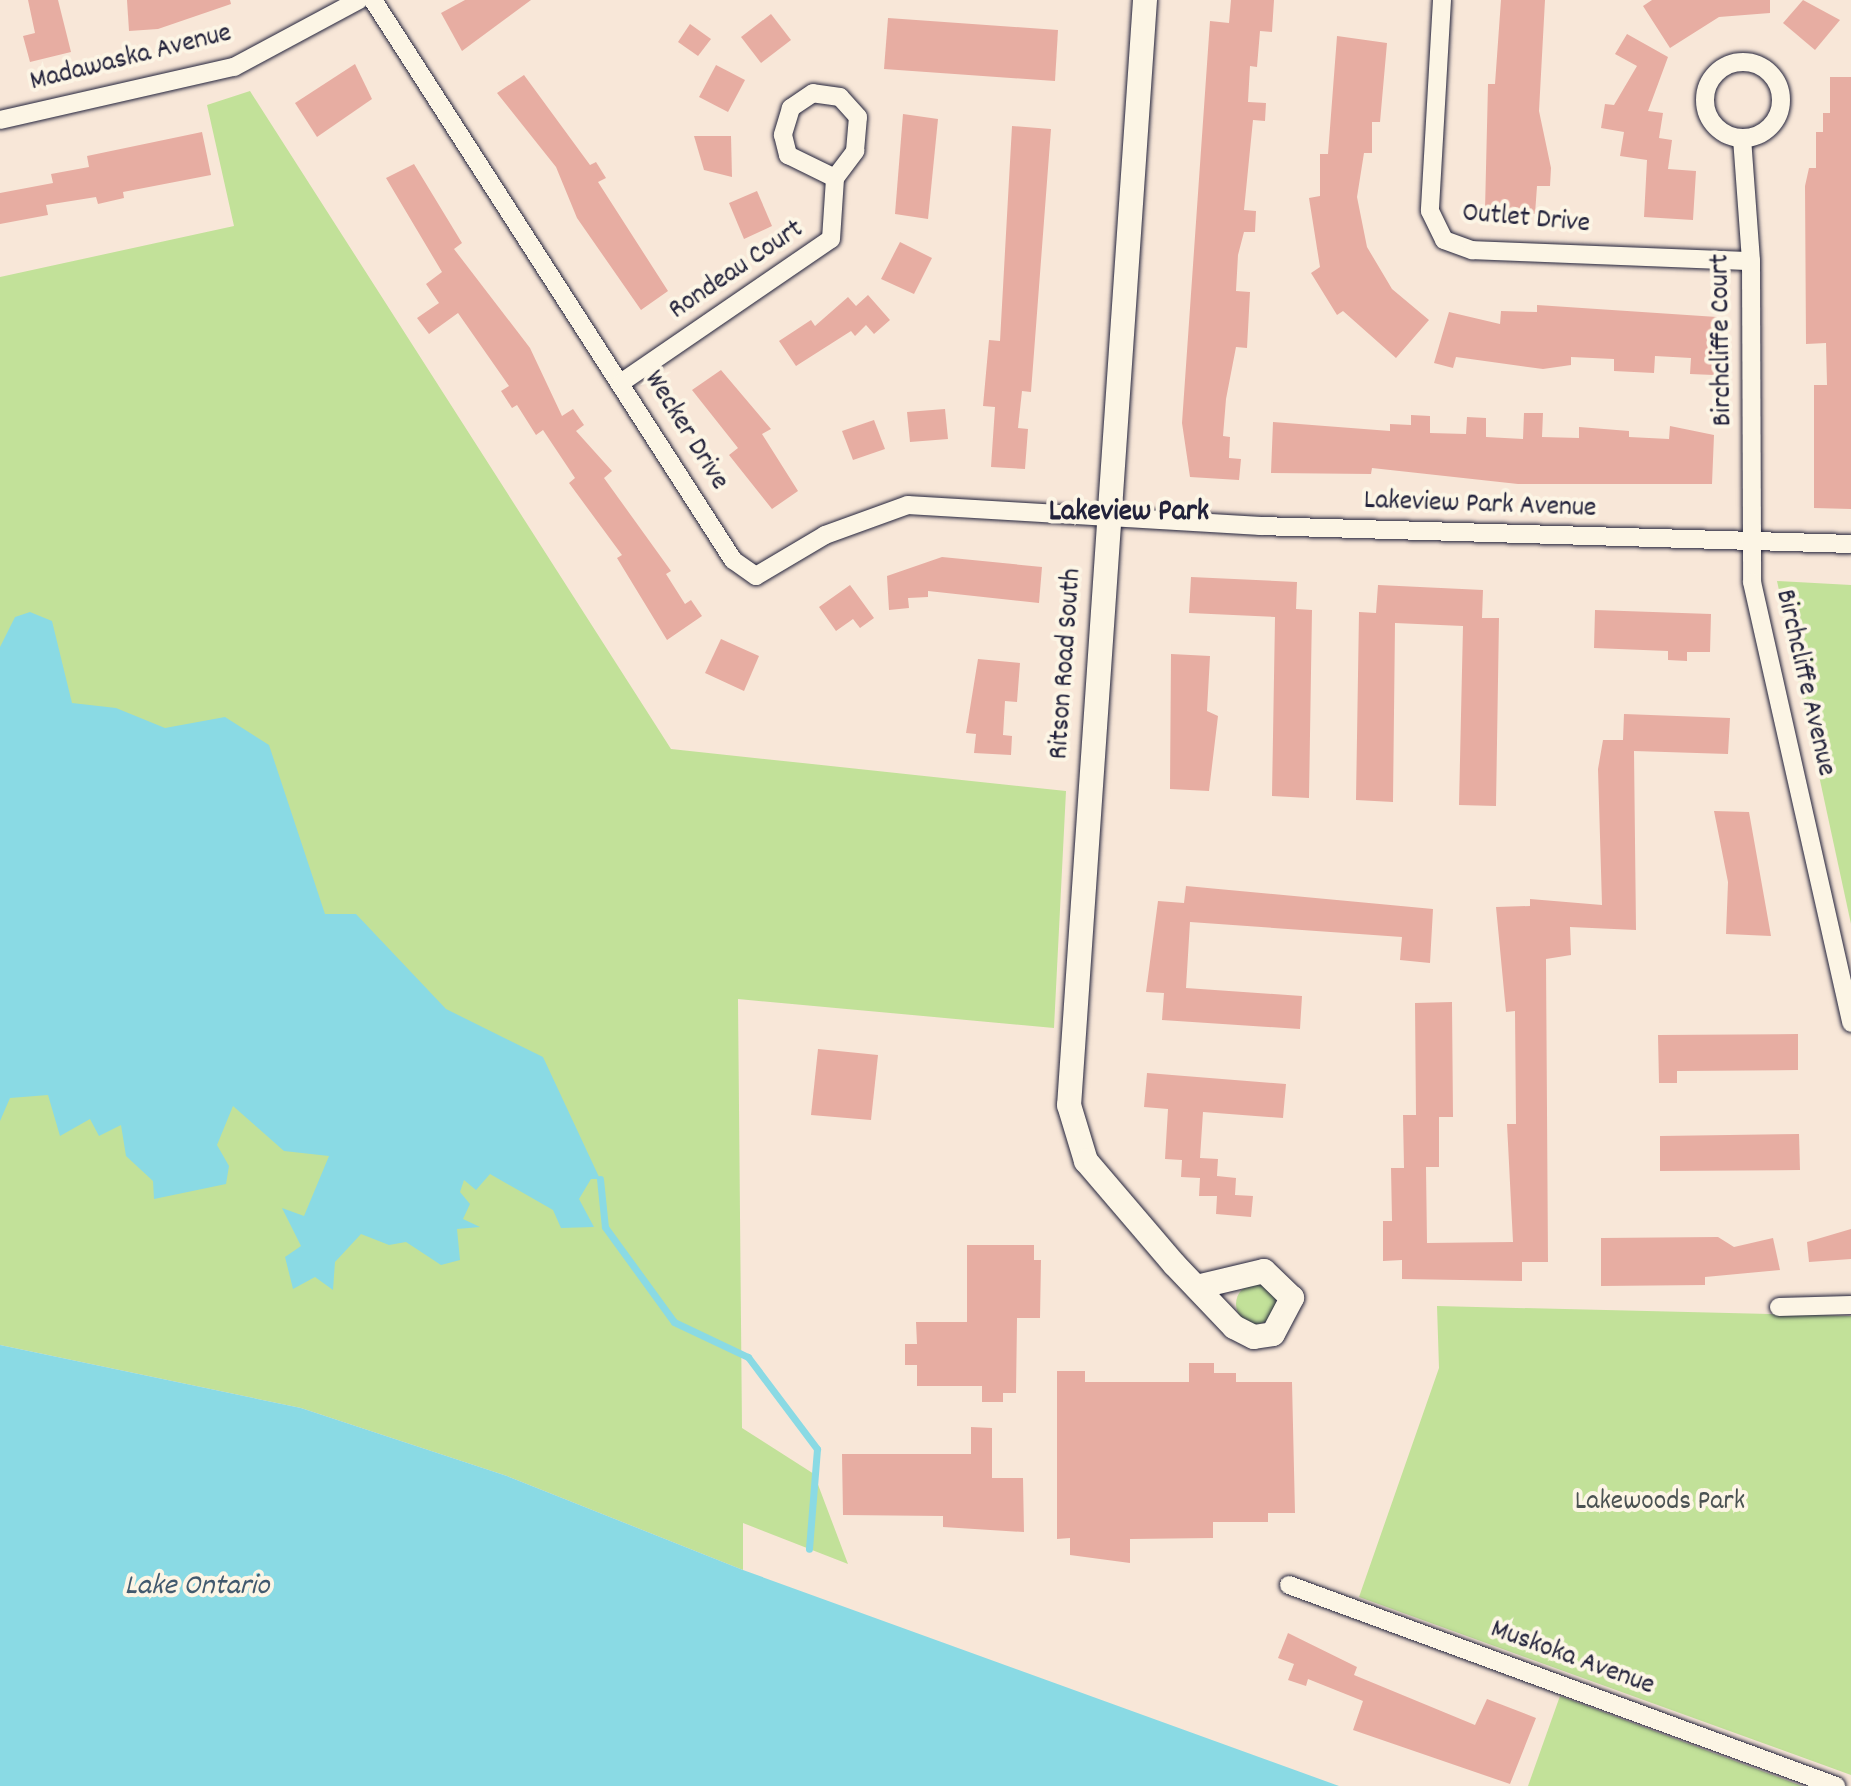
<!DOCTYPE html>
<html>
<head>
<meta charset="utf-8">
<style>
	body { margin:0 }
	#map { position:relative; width:1851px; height:1786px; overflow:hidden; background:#f8e7d8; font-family:Dekko,sans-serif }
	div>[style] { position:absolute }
	.green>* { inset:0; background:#c2e199 }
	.round { border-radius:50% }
	.water>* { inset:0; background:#8adae4 }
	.stream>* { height:7px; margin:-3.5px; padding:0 3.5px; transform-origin:3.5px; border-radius:3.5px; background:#8adae4 }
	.building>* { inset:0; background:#e7ada2 }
	.roads { filter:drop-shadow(0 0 2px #22223b) drop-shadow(0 0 2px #22223b) }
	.minor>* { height:18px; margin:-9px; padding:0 9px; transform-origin:9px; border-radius:9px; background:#fcf5e5 }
	.minor>.ring { margin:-9px; padding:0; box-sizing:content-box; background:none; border:18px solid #fcf5e5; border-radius:50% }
	.tertiary>* { height:24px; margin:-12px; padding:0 12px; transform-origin:12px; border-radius:12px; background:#fcf5e5 }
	span { translate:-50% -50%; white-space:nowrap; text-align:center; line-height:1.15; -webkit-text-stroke:8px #fcf5e5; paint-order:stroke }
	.street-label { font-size:28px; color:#22223b }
	.park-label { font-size:28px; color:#4a5252 }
	.neighbourhood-label { font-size:30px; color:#22223b; font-weight:700 }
	.water-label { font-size:30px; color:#41596e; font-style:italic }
</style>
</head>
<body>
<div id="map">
	<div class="green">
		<div style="clip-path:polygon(250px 91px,671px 749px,1066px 791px,1054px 1028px,738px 999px,742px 1428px,814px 1474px,848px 1564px,743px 1523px,743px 1570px,507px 1476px,301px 1408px,0 1345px,0 277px,234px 226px,207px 105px)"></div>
		<div style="clip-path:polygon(1777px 581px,1851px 585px,1851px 924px)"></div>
		<div class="round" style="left:1236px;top:1284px;width:40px;height:40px"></div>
		<div style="clip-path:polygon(1437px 1306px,1851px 1316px,1851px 1775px,1359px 1597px,1439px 1368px)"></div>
		<div style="clip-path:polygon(1560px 1696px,1802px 1786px,1528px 1786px)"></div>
	</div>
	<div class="water">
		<div style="clip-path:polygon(30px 612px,52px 621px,72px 703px,116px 708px,165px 728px,225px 717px,269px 745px,325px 914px,356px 914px,446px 1009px,543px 1057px,600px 1179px,591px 1179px,579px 1199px,594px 1227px,561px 1228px,553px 1210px,490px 1174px,476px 1190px,464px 1180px,460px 1192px,470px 1204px,463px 1219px,480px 1227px,457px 1229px,460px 1260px,441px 1265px,406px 1242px,389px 1245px,361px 1234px,335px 1262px,333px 1290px,315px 1277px,293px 1289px,285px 1257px,301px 1246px,282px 1208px,304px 1216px,329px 1156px,284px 1151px,233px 1106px,217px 1145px,229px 1166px,226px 1184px,154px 1199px,153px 1181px,126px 1156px,121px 1125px,99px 1136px,90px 1119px,60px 1136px,48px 1095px,10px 1098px,0 1121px,0 647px,15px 617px)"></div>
		<div style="clip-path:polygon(0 1345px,301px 1408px,507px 1476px,743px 1570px,1339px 1786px,0 1786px)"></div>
	</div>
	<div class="stream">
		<div style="left:600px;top:1179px;width:48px;rotate:84.1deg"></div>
		<div style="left:605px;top:1227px;width:117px;rotate:54deg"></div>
		<div style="left:674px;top:1322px;width:82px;rotate:25.3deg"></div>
		<div style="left:748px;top:1357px;width:115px;rotate:53.1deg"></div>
		<div style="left:817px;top:1449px;width:100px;rotate:94.6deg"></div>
	</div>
	<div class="building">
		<div style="clip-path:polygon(28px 0,58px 0,71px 52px,30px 62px,23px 36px,35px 33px)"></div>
		<div style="clip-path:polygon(127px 0,230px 0,231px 4px,158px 29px,129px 31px)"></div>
		<div style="clip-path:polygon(465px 0,531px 0,462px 51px,441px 13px)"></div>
		<div style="clip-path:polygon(1231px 0,1274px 0,1272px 32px,1260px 31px,1257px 67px,1250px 66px,1248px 102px,1266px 103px,1265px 121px,1253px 120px,1244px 210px,1256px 211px,1255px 232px,1244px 232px,1238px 255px,1236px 291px,1250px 292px,1247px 348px,1236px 347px,1226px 399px,1223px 436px,1230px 437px,1229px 458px,1241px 459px,1239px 480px,1190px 477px,1182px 423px,1210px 21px,1229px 23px)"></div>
		<div style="clip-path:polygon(1501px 0,1545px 0,1539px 111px,1551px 168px,1550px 186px,1537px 186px,1535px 214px,1485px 210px,1488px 84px,1495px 84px)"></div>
		<div style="clip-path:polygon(1652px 0,1770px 0,1770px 13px,1719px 17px,1670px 48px,1643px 6px)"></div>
		<div style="clip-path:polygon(1803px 0,1840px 20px,1815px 50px,1783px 23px)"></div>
		<div style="clip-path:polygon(771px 14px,791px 40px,761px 63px,741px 37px)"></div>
		<div style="clip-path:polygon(888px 18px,1058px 30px,1055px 81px,884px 69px)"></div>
		<div style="clip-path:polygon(690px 24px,711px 39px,698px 56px,678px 42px)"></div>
		<div style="clip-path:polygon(1627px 34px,1668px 57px,1648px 111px,1663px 113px,1659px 138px,1672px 140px,1668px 169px,1696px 171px,1693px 220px,1644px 217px,1647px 160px,1620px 156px,1624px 132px,1601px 128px,1605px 104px,1614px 105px,1637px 66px,1615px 54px)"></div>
		<div style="clip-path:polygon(1337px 36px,1387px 43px,1380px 122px,1372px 122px,1372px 153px,1364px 153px,1357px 197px,1367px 247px,1392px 289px,1429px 320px,1396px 358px,1343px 311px,1337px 315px,1311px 273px,1320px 267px,1309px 198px,1320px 196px,1320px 154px,1328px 154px)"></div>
		<div style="clip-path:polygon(355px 64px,372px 99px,317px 137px,295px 103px)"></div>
		<div style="clip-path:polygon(716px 65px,745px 80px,728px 112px,699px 97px)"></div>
		<div style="clip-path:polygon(524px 75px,590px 165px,596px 162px,606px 178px,598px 182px,668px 291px,641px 310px,577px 218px,556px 167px,497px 93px)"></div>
		<div style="clip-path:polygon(1830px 77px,1851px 77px,1851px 509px,1814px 508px,1814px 385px,1827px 385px,1826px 343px,1806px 344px,1805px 186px,1809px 168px,1816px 168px,1816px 132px,1823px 132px,1823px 113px,1830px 113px)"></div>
		<div style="clip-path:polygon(903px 114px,938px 119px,928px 219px,895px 214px)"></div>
		<div style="clip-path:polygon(1012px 126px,1051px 129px,1031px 392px,1022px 391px,1018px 428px,1028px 429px,1025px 469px,991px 467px,995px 407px,983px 406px,989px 340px,1000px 341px)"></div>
		<div style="clip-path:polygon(202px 132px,211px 175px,123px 192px,124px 198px,98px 204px,96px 197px,46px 205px,48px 215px,0 224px,0 193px,53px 183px,51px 174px,89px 167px,87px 156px)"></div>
		<div style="clip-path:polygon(694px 136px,731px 136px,732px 177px,704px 170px)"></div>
		<div style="clip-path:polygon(414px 164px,462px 243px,454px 249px,530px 348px,562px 416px,573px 409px,584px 425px,576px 431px,612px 471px,604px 478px,671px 571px,666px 574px,685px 604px,691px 600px,702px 616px,667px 640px,617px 558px,622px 555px,569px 483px,575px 478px,543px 430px,536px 435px,517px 405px,512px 408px,501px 391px,509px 386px,458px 313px,429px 334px,417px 318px,439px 303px,426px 284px,442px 272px,386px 178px)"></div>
		<div style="clip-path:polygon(757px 191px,772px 226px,744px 239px,729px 203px)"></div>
		<div style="clip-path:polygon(900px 242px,932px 258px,914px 294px,881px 279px)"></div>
		<div style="clip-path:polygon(868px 295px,890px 320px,874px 334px,866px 325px,855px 336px,851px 331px,796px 366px,779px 341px,811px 320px,815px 326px,848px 297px,856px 306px)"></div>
		<div style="clip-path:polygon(1537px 305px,1717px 317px,1714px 375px,1690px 374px,1691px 358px,1655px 356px,1654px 373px,1614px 371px,1614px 359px,1571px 357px,1571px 365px,1543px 369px,1456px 357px,1453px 368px,1434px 363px,1449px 312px,1500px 324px,1501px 311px,1537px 312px)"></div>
		<div style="clip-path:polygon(721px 370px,771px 429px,762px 434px,798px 491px,772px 509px,729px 455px,738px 448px,692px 390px)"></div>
		<div style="clip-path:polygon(945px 409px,948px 439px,910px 442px,907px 412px)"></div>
		<div style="clip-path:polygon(1524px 413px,1543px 413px,1542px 437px,1579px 438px,1579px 427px,1629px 431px,1629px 437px,1669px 439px,1670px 426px,1714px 435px,1712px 484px,1518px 484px,1372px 468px,1371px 474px,1271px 473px,1273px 422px,1390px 431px,1390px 424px,1411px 425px,1411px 415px,1430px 416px,1430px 433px,1466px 434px,1467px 417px,1486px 418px,1486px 437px,1523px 439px)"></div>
		<div style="clip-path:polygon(874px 420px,885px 449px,853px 460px,842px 431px)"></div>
		<div style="clip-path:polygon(942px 557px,1042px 567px,1039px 603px,928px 591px,928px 597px,908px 598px,909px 608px,889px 610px,887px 576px)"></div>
		<div style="clip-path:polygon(1191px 577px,1297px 582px,1296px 609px,1312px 610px,1309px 798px,1272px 796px,1275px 617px,1189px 613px)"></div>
		<div style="clip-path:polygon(850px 585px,874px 618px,860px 628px,853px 619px,836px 631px,819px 607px)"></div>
		<div style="clip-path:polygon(1378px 585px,1483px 590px,1482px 618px,1499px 618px,1496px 806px,1459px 805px,1463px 626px,1395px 623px,1393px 802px,1356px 800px,1359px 612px,1376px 613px)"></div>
		<div style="clip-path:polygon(1595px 610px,1711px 614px,1710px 652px,1687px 652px,1687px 661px,1668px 660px,1668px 651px,1594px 648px)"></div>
		<div style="clip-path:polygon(721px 639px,759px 656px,744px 691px,705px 673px)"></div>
		<div style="clip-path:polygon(1171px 654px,1210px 656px,1207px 711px,1218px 716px,1209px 791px,1170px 789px)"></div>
		<div style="clip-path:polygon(978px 659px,1020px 663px,1017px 702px,1005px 701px,1003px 735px,1012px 736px,1011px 755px,974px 753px,976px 734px,966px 733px)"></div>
		<div style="clip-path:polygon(1624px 714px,1730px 718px,1728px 754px,1634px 751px,1636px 930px,1570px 927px,1571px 955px,1546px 959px,1548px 1262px,1522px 1262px,1522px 1281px,1402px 1279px,1402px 1260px,1383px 1261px,1383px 1221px,1392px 1221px,1391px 1168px,1404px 1168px,1403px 1115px,1416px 1115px,1415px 1003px,1452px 1002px,1453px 1117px,1439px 1117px,1439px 1167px,1426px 1167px,1427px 1243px,1513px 1242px,1507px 1124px,1516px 1124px,1515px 1011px,1506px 1012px,1496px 907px,1530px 906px,1530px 899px,1602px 905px,1598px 769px,1603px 740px,1623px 740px)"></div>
		<div style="clip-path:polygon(1714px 811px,1749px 812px,1771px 936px,1726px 934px,1728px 882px)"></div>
		<div style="clip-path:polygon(1186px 886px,1433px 909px,1430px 963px,1400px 960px,1402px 937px,1190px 922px,1186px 988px,1302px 996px,1300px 1029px,1162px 1020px,1164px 993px,1146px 992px,1158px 901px,1184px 903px)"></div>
		<div style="clip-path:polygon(1798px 1034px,1798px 1070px,1677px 1071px,1677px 1083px,1659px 1083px,1658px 1035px)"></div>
		<div style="clip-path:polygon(818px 1049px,878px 1055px,871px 1120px,811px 1115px)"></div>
		<div style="clip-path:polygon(1147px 1073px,1286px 1084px,1283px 1118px,1203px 1112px,1200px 1158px,1218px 1159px,1217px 1176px,1236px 1178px,1235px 1195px,1253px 1196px,1251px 1217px,1216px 1214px,1217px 1196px,1199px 1196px,1200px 1178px,1181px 1177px,1182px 1160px,1165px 1159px,1168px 1109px,1144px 1107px)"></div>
		<div style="clip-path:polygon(1799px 1134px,1800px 1170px,1660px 1171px,1660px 1136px)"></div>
		<div style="clip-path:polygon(1851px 1229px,1851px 1259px,1809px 1262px,1807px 1242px)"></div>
		<div style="clip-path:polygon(1718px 1237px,1734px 1247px,1773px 1238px,1780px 1270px,1705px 1277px,1705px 1285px,1601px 1286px,1601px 1238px)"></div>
		<div style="clip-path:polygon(967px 1245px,1034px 1245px,1034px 1260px,1041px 1260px,1040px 1318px,1017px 1318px,1016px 1393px,1003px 1393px,1003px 1402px,982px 1402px,982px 1386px,917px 1386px,917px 1365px,905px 1365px,905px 1344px,917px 1344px,916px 1322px,967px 1322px)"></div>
		<div style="clip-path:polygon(1189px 1363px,1214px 1363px,1214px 1373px,1236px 1373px,1236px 1382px,1292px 1382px,1295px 1513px,1268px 1513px,1268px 1522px,1213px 1522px,1213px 1538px,1130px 1539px,1130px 1563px,1070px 1555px,1070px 1538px,1057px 1539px,1057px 1371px,1085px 1371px,1085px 1382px,1189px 1382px)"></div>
		<div style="clip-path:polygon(971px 1427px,992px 1428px,992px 1478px,1023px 1478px,1024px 1532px,943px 1527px,943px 1516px,843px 1515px,842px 1454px,971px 1454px)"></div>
		<div style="clip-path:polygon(1288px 1633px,1357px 1667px,1354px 1675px,1475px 1725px,1487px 1699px,1536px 1718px,1510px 1784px,1353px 1730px,1363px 1701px,1308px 1679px,1306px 1686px,1288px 1680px,1294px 1664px,1278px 1658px)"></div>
	</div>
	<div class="roads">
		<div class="minor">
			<div style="left:373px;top:0;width:666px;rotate:57.26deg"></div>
			<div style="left:733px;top:560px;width:28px;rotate:35deg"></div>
			<div style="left:756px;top:576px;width:80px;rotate:-30.7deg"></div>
			<div style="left:825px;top:535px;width:88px;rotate:-19.9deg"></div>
			<div style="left:908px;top:505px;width:353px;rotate:3.4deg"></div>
			<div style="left:1260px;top:526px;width:591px;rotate:1.74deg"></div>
			<div style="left:1442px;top:0;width:211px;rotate:93.3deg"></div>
			<div style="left:1430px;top:211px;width:32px;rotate:64deg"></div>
			<div style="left:1444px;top:240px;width:30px;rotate:20deg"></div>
			<div style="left:1472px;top:250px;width:279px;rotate:2.3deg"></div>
			<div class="ring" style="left:1705px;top:62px;width:58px;height:58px"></div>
			<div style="left:0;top:120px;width:240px;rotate:-12.8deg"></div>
			<div style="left:234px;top:67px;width:142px;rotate:-28.2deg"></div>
			<div style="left:1742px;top:138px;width:123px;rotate:85.8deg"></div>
			<div style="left:1751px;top:261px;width:321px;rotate:89.8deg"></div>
			<div style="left:1752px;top:582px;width:452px;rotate:77.3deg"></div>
			<div style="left:622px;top:382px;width:253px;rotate:-34.4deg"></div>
			<div style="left:831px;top:239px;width:61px;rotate:-86.2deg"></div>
			<div style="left:835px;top:178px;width:34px;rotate:-53deg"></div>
			<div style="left:855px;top:151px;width:34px;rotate:-85deg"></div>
			<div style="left:858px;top:117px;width:27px;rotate:-132deg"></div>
			<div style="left:840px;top:97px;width:27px;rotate:-172deg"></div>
			<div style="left:813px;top:93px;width:27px;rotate:146deg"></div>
			<div style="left:791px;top:108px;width:28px;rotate:107deg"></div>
			<div style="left:783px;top:135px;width:21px;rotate:76deg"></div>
			<div style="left:788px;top:155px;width:52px;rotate:26.1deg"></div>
			<div style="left:1779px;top:1307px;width:72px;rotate:-1.6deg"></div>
			<div style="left:1289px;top:1585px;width:583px;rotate:20.18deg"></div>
		</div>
		<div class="tertiary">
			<div style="left:1145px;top:0;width:1108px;rotate:93.93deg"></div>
			<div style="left:1069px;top:1105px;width:59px;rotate:73.1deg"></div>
			<div style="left:1086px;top:1161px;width:135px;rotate:49.5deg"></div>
			<div style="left:1174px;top:1264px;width:87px;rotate:46.4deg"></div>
			<div style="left:1234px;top:1327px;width:22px;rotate:27deg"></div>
			<div style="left:1254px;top:1337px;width:19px;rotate:-9deg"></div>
			<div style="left:1273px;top:1334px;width:41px;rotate:-62.2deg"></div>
			<div style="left:1292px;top:1298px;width:39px;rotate:-136deg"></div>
			<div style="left:1264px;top:1271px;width:69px;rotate:166.6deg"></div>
		</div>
	</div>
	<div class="street-label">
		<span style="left:131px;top:59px;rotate:-14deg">Madawaska Avenue</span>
		<span style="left:1526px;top:220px;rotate:5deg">Outlet Drive</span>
		<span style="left:737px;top:271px;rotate:-34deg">Rondeau Court</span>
		<span style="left:1723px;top:340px;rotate:-91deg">Birchcliffe Court</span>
		<span style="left:685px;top:431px;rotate:58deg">Wecker Drive</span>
		<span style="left:1480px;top:506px;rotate:2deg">Lakeview Park Avenue</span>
		<span style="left:1067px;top:664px;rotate:-86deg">Ritson Road South</span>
		<span style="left:1804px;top:683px;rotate:77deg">Birchcliffe Avenue</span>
		<span style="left:1572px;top:1659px;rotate:20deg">Muskoka Avenue</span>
	</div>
	<div class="park-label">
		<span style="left:1660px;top:1503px">Lakewoods Park</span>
	</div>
	<div class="neighbourhood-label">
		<span style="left:1129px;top:514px">Lakeview Park</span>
	</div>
	<div class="water-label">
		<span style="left:197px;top:1588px">Lake Ontario</span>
	</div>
</div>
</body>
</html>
